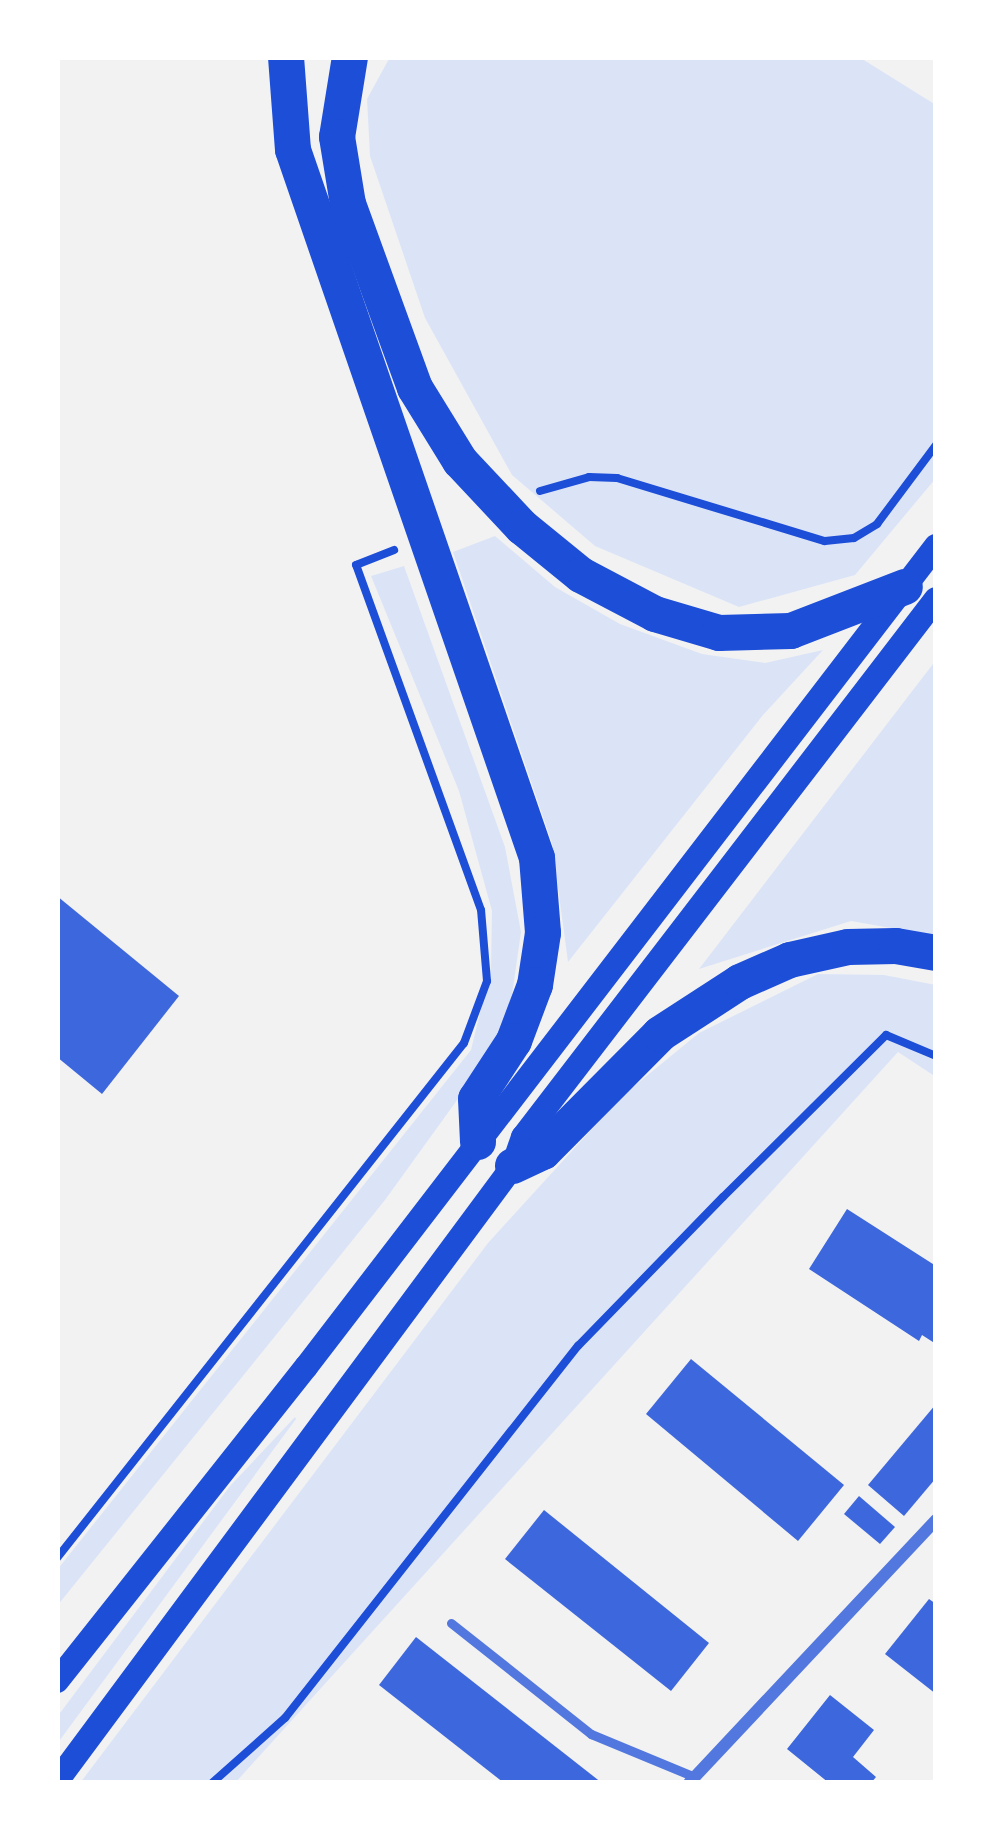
<!DOCTYPE html>
<html>
<head>
<meta charset="utf-8">
<style>
	body { margin:0 }
	#map { position:relative; width:993px; height:1840px; overflow:hidden; background:#f2f2f2; font-family:Helvetica,sans-serif }
	div>[style] { position:absolute }
	.green>* { inset:0; background:#dbe4f7 }
	.building>* { inset:0; background:#3d67dc }
	.path>* { height:8px; margin:-4px; padding:0 4px; transform-origin:4px; border-radius:4px; background:#1d4ed8 }
	.service>* { height:9px; margin:-4.5px; padding:0 4.5px; transform-origin:4.5px; border-radius:4.5px; background:#5277de }
	.minor>* { height:12px; margin:-6px; padding:0 6px; transform-origin:6px; border-radius:6px; background:#5277de }
	.secondary>* { height:24px; margin:-12px; padding:0 12px; transform-origin:12px; border-radius:12px; background:#1d4ed8 }
	.motorway>* { height:36px; margin:-18px; padding:0 18px; transform-origin:18px; border-radius:18px; background:#1d4ed8 }
	span { translate:-50% -50%; white-space:nowrap; text-align:center; line-height:1.15; -webkit-text-stroke:9px #fff; paint-order:stroke }
	.frame { position:absolute; inset:0; border:60px solid #fff; pointer-events:none }
</style>
</head>
<body>
<div id="map">
	<div class="green">
		<div style="clip-path:polygon(390px 57px,859px 57px,936px 105px,936px 478px,855px 575px,739px 607px,595px 546px,512px 475px,425px 318px,370px 156px,367px 99px)"></div>
		<div style="clip-path:polygon(495px 536px,555px 587px,620px 624px,702px 654px,765px 663px,823px 650px,763px 715px,568px 962px,552px 843px,453px 552px)"></div>
		<div style="clip-path:polygon(404px 566px,505px 847px,521px 932px,510px 1009px,486px 1060px,385px 1200px,57px 1606px,57px 1570px,471px 1050px,491px 967px,492px 911px,459px 791px,371px 576px)"></div>
		<div style="clip-path:polygon(936px 660px,936px 936px,851px 921px,699px 969px)"></div>
		<div style="clip-path:polygon(818px 974px,884px 975px,936px 985px,936px 1077px,898px 1052px,235px 1783px,80px 1783px,488px 1243px,622px 1096px,699px 1033px)"></div>
		<div style="clip-path:polygon(295px 1417px,296px 1419px,57px 1744px,57px 1717px,230px 1486px)"></div>
	</div>
	<div class="building">
		<div style="clip-path:polygon(57px 896px,179px 996px,102px 1094px,57px 1057px)"></div>
		<div style="clip-path:polygon(847px 1209px,936px 1266px,936px 1344px,922px 1335px,919px 1341px,809px 1269px)"></div>
		<div style="clip-path:polygon(691px 1359px,844px 1485px,798px 1541px,646px 1414px)"></div>
		<div style="clip-path:polygon(936px 1404px,936px 1478px,904px 1516px,868px 1485px)"></div>
		<div style="clip-path:polygon(859px 1496px,895px 1527px,880px 1544px,844px 1514px)"></div>
		<div style="clip-path:polygon(544px 1510px,709px 1643px,671px 1691px,505px 1559px)"></div>
		<div style="clip-path:polygon(929px 1599px,936px 1604px,936px 1694px,885px 1654px)"></div>
		<div style="clip-path:polygon(416px 1637px,602px 1783px,504px 1783px,379px 1685px)"></div>
		<div style="clip-path:polygon(830px 1695px,874px 1730px,853px 1757px,876px 1777px,871px 1783px,829px 1783px,787px 1749px)"></div>
	</div>
	<div class="path">
		<div style="left:540px;top:491px;width:51px;rotate:-15.9deg"></div>
		<div style="left:589px;top:477px;width:28px;rotate:2deg"></div>
		<div style="left:617px;top:478px;width:217px;rotate:16.9deg"></div>
		<div style="left:825px;top:541px;width:29px;rotate:-6deg"></div>
		<div style="left:854px;top:538px;width:27px;rotate:-31deg"></div>
		<div style="left:877px;top:524px;width:99px;rotate:-53.2deg"></div>
		<div style="left:57px;top:1558px;width:656px;rotate:-51.68deg"></div>
		<div style="left:464px;top:1043px;width:66px;rotate:-69.6deg"></div>
		<div style="left:487px;top:981px;width:71px;rotate:-94.8deg"></div>
		<div style="left:481px;top:910px;width:367px;rotate:-109.9deg"></div>
		<div style="left:356px;top:565px;width:41px;rotate:-21.5deg"></div>
		<div style="left:212px;top:1783px;width:98px;rotate:-41.7deg"></div>
		<div style="left:285px;top:1718px;width:474px;rotate:-51.8deg"></div>
		<div style="left:578px;top:1346px;width:208px;rotate:-45.8deg"></div>
		<div style="left:723px;top:1197px;width:230px;rotate:-44.8deg"></div>
		<div style="left:886px;top:1035px;width:54px;rotate:22.8deg"></div>
	</div>
	<div class="service">
		<div style="left:451px;top:1623px;width:179px;rotate:38.4deg"></div>
		<div style="left:591px;top:1734px;width:113px;rotate:22.5deg"></div>
	</div>
	<div class="minor">
		<div style="left:689px;top:1783px;width:361px;rotate:-46.8deg"></div>
	</div>
	<div class="secondary">
		<div style="left:57px;top:1681px;width:401px;rotate:-51.6deg"></div>
		<div style="left:306px;top:1367px;width:1035px;rotate:-52.5deg"></div>
		<div style="left:57px;top:1781px;width:766px;rotate:-53.44deg"></div>
		<div style="left:513px;top:1166px;width:31px;rotate:-71deg"></div>
		<div style="left:523px;top:1137px;width:678px;rotate:-52.49deg"></div>
	</div>
	<div class="motorway">
		<div style="left:286px;top:57px;width:93px;rotate:85.7deg"></div>
		<div style="left:293px;top:150px;width:749px;rotate:70.98deg"></div>
		<div style="left:537px;top:858px;width:75px;rotate:85.4deg"></div>
		<div style="left:543px;top:933px;width:53px;rotate:98.7deg"></div>
		<div style="left:535px;top:985px;width:60px;rotate:110.6deg"></div>
		<div style="left:514px;top:1041px;width:69px;rotate:123.2deg"></div>
		<div style="left:476px;top:1099px;width:43px;rotate:87.3deg"></div>
		<div style="left:350px;top:57px;width:81px;rotate:99.2deg"></div>
		<div style="left:337px;top:137px;width:68px;rotate:80.7deg"></div>
		<div style="left:348px;top:204px;width:196px;rotate:70deg"></div>
		<div style="left:415px;top:388px;width:86px;rotate:58.3deg"></div>
		<div style="left:460px;top:461px;width:91px;rotate:46.8deg"></div>
		<div style="left:522px;top:527px;width:76px;rotate:39.1deg"></div>
		<div style="left:581px;top:575px;width:84px;rotate:27.8deg"></div>
		<div style="left:655px;top:614px;width:67px;rotate:16.5deg"></div>
		<div style="left:719px;top:633px;width:72px;rotate:-1.6deg"></div>
		<div style="left:791px;top:631px;width:122px;rotate:-21.1deg"></div>
		<div style="left:513px;top:1166px;width:33px;rotate:-25deg"></div>
		<div style="left:543px;top:1152px;width:166px;rotate:-45.2deg"></div>
		<div style="left:660px;top:1034px;width:95px;rotate:-33deg"></div>
		<div style="left:740px;top:982px;width:55px;rotate:-23.7deg"></div>
		<div style="left:790px;top:960px;width:59px;rotate:-12.6deg"></div>
		<div style="left:848px;top:947px;width:48px;rotate:-1.2deg"></div>
		<div style="left:896px;top:946px;width:41px;rotate:9.9deg"></div>
	</div>
	<div class="frame"></div>
</div>
</body>
</html>
